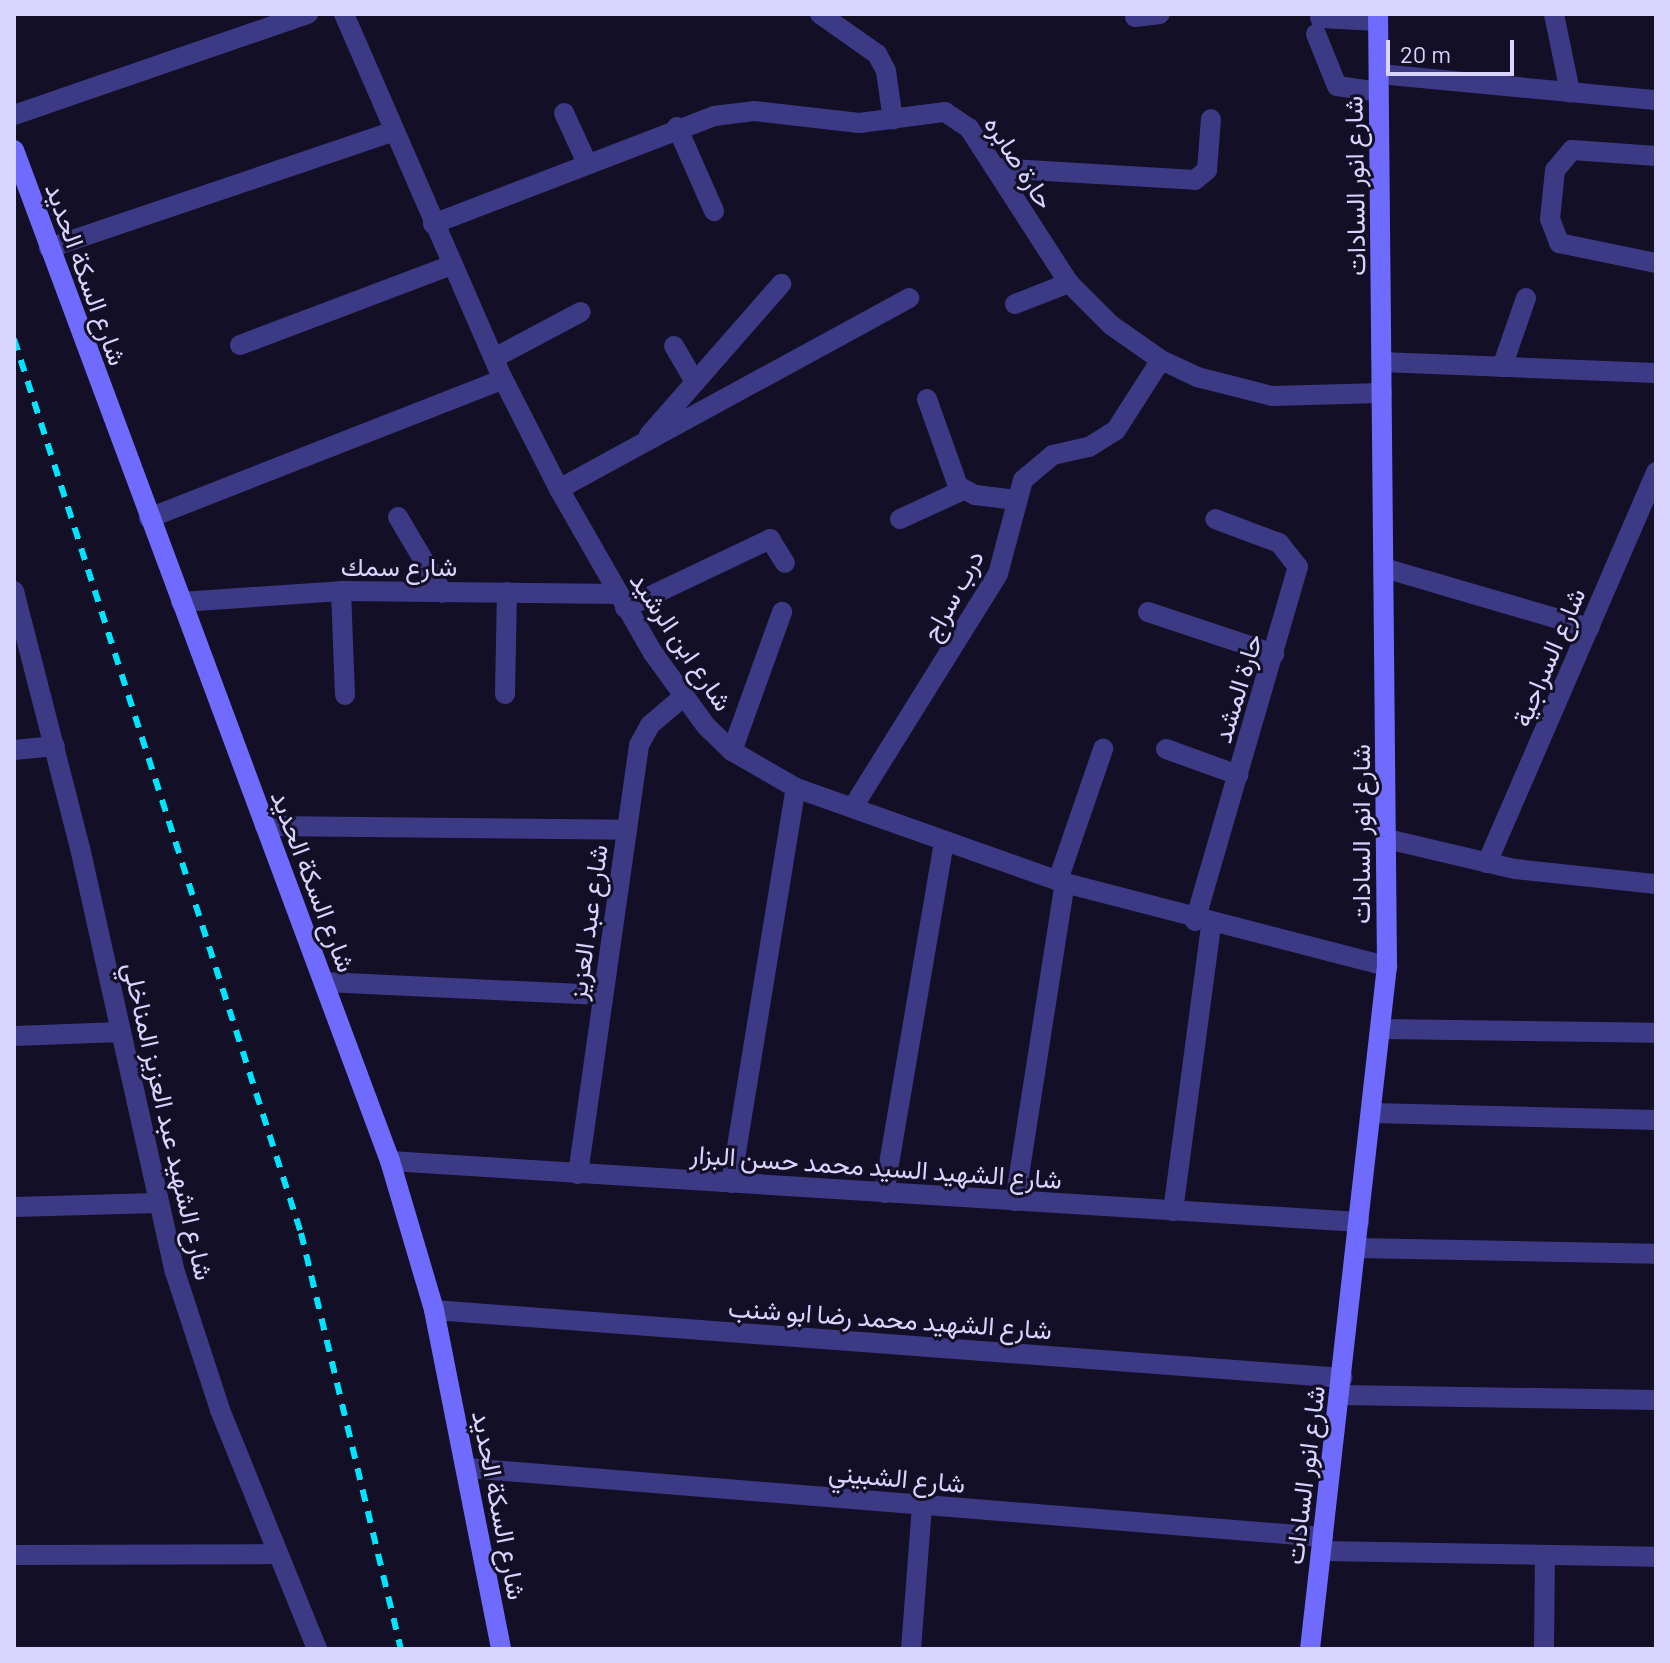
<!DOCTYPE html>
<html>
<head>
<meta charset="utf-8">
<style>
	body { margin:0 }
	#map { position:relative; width:1670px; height:1663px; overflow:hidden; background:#130f26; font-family:Barlow,Vazirmatn,sans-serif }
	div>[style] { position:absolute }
	.street>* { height:20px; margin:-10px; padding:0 10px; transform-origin:10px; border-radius:10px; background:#3d3a85 }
	.secondary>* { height:20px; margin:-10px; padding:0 10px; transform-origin:10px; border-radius:10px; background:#6f6bff }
	.rail>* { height:6px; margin-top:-3px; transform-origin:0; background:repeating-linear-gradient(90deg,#00e5ff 0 12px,transparent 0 22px) }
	span { translate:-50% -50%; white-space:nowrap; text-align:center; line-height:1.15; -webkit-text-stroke:6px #130f26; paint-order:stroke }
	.street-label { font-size:26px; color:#d9d4ff }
	.frame { position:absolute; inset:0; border:16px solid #d9d4ff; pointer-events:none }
	.scale { position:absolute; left:1386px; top:40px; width:128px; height:36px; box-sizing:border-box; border:4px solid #d9d4ff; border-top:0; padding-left:10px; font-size:24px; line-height:28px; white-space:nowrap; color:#d9d4ff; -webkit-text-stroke:6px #130f26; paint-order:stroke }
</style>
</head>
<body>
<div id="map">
	<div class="street">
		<div style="left:344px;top:14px;width:398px;rotate:66.5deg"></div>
		<div style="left:503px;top:379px;width:123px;rotate:63deg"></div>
		<div style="left:559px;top:489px;width:189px;rotate:60.2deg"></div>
		<div style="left:653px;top:653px;width:90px;rotate:54deg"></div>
		<div style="left:706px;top:726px;width:36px;rotate:44deg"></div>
		<div style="left:732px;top:751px;width:74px;rotate:30deg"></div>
		<div style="left:796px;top:788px;width:285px;rotate:19.5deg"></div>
		<div style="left:1065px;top:883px;width:333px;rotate:14.5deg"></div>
		<div style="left:820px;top:14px;width:70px;rotate:35.1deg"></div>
		<div style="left:877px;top:54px;width:19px;rotate:62deg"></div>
		<div style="left:886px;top:71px;width:49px;rotate:81.9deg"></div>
		<div style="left:1554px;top:14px;width:80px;rotate:78.4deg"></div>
		<div style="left:1135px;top:17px;width:25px;rotate:-7deg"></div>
		<div style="left:1320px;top:18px;width:58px;rotate:3deg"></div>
		<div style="left:1316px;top:34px;width:56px;rotate:68deg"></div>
		<div style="left:1337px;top:86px;width:42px;rotate:8.1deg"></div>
		<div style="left:1379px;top:74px;width:278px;rotate:5.4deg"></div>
		<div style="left:564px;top:113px;width:55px;rotate:65.3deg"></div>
		<div style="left:14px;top:115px;width:311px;rotate:-19deg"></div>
		<div style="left:677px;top:127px;width:92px;rotate:66.2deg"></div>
		<div style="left:1656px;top:156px;width:84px;rotate:-175.9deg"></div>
		<div style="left:1572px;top:150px;width:26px;rotate:130deg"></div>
		<div style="left:1555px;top:170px;width:49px;rotate:95.8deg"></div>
		<div style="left:1550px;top:219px;width:26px;rotate:69deg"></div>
		<div style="left:1559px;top:243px;width:99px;rotate:11.7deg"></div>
		<div style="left:995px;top:168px;width:200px;rotate:3.4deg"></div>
		<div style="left:1195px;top:180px;width:16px;rotate:-40deg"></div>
		<div style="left:1207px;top:170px;width:51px;rotate:-85.5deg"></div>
		<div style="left:433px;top:224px;width:301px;rotate:-21deg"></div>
		<div style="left:714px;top:116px;width:40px;rotate:-7.1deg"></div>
		<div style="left:754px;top:111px;width:106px;rotate:6.5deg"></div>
		<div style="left:859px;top:123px;width:87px;rotate:-7.3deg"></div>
		<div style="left:945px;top:112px;width:29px;rotate:34deg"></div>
		<div style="left:969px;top:128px;width:184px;rotate:57.2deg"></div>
		<div style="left:1069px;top:283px;width:59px;rotate:45deg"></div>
		<div style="left:1111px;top:325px;width:61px;rotate:35deg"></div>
		<div style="left:1161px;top:360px;width:40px;rotate:25deg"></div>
		<div style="left:1197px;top:377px;width:77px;rotate:14.2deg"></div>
		<div style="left:1272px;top:396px;width:110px;rotate:-1.6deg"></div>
		<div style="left:49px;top:248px;width:364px;rotate:-18.7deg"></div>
		<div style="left:1015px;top:304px;width:58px;rotate:-21.3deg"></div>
		<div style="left:240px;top:345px;width:227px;rotate:-20.7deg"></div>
		<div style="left:674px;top:346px;width:42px;rotate:59.7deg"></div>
		<div style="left:494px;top:358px;width:98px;rotate:-27.9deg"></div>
		<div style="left:1382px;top:362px;width:274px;rotate:2.3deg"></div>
		<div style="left:1502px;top:367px;width:73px;rotate:-70.8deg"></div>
		<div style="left:927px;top:399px;width:92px;rotate:70.4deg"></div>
		<div style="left:958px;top:486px;width:19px;rotate:28deg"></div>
		<div style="left:975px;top:495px;width:41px;rotate:7deg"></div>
		<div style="left:649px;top:435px;width:201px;rotate:-48.8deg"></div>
		<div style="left:559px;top:489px;width:399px;rotate:-28.6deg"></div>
		<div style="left:398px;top:517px;width:88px;rotate:59.4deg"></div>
		<div style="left:149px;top:518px;width:380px;rotate:-21.4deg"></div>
		<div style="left:900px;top:519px;width:69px;rotate:-24.7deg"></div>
		<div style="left:1384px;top:568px;width:214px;rotate:16.3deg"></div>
		<div style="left:14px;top:591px;width:265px;rotate:75.6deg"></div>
		<div style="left:80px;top:848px;width:435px;rotate:77.4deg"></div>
		<div style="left:175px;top:1272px;width:145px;rotate:71.9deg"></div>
		<div style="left:220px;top:1410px;width:258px;rotate:67.9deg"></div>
		<div style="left:341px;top:591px;width:104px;rotate:87.8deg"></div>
		<div style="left:181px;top:602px;width:160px;rotate:-3.9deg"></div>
		<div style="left:341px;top:591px;width:277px;rotate:0.6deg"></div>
		<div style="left:625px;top:608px;width:161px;rotate:-25.4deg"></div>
		<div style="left:770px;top:539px;width:28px;rotate:58deg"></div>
		<div style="left:1148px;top:612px;width:133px;rotate:18.4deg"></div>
		<div style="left:505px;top:694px;width:102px;rotate:-88.9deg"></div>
		<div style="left:1166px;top:749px;width:77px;rotate:19.9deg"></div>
		<div style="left:14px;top:750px;width:41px;rotate:-5.6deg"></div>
		<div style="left:732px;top:751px;width:148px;rotate:-70.2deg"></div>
		<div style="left:853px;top:807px;width:274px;rotate:-58.1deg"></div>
		<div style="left:998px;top:574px;width:97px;rotate:-75.1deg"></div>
		<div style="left:1023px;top:480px;width:39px;rotate:-40deg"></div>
		<div style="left:1053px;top:455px;width:37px;rotate:-13deg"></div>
		<div style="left:1089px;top:447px;width:32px;rotate:-32deg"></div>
		<div style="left:1116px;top:430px;width:83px;rotate:-57.3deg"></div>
		<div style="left:265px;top:826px;width:362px;rotate:0.6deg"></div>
		<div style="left:1387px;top:839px;width:131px;rotate:13.2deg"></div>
		<div style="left:1515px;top:869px;width:142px;rotate:6.1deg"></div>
		<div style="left:1487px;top:863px;width:426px;rotate:-66.6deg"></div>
		<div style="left:1058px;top:880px;width:139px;rotate:-71deg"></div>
		<div style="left:1195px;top:921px;width:369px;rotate:-73.8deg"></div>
		<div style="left:1298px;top:567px;width:31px;rotate:-128deg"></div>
		<div style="left:1279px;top:543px;width:68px;rotate:-159.4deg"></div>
		<div style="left:325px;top:982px;width:278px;rotate:2.7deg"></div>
		<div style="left:1382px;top:1029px;width:274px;rotate:0.8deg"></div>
		<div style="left:14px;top:1036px;width:107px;rotate:-2.1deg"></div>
		<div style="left:1372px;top:1113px;width:284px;rotate:1.4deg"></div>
		<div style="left:390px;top:1161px;width:971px;rotate:3.6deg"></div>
		<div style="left:578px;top:1174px;width:433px;rotate:-81.9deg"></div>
		<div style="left:639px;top:745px;width:23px;rotate:-61deg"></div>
		<div style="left:650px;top:725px;width:45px;rotate:-40.5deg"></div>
		<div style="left:731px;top:1183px;width:400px;rotate:-80.7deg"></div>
		<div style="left:884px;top:1193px;width:356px;rotate:-80.3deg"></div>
		<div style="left:1015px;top:1201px;width:322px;rotate:-81.1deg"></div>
		<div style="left:14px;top:1207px;width:143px;rotate:-1.6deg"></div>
		<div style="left:1173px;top:1211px;width:289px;rotate:-82.4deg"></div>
		<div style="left:1357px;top:1248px;width:299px;rotate:1.1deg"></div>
		<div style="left:434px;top:1310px;width:911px;rotate:4.28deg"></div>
		<div style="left:1341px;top:1395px;width:315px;rotate:0.9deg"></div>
		<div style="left:467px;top:1468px;width:859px;rotate:4.61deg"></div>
		<div style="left:1322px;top:1551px;width:334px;rotate:1deg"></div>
		<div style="left:14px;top:1555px;width:261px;rotate:-0.2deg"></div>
		<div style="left:911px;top:1649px;width:144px;rotate:-85.6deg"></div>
		<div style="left:1544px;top:1649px;width:94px;rotate:-89.4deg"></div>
	</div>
	<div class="secondary">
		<div style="left:14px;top:150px;width:1079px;rotate:69.6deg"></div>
		<div style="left:390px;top:1161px;width:155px;rotate:73.5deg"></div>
		<div style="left:434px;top:1310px;width:346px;rotate:78.8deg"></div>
		<div style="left:1310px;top:1649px;width:687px;rotate:-83.57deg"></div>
		<div style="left:1387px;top:966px;width:952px;rotate:-90.54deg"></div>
	</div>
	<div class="rail">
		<div style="left:14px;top:339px;width:939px;rotate:72.2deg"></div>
		<div style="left:301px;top:1233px;width:428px;rotate:76.5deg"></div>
	</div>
	<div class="street-label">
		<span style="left:1020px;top:162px;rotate:57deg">حارة صابره</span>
		<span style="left:1354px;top:186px;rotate:-91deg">شارع انور السادات</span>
		<span style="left:87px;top:274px;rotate:70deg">شارع السكة الحديد</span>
		<span style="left:399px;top:566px">شارع سمك</span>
		<span style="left:952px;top:595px;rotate:-61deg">درب سراج</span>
		<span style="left:682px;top:641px;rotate:56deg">شارع ابن الرشيد</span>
		<span style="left:1548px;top:657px;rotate:-67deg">شارع السراجية</span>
		<span style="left:1237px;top:688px;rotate:-73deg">حارة المشد</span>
		<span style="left:1360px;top:834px;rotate:-90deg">شارع انور السادات</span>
		<span style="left:314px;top:881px;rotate:69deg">شارع السكة الحديد</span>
		<span style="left:587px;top:922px;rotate:-82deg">شارع عبد العزيز</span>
		<span style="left:169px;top:1121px;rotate:77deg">شارع الشهيد عبد العزيز المناخلي</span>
		<span style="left:876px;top:1166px;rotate:4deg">شارع الشهيد السيد محمد حسن البزار</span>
		<span style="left:890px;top:1318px;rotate:4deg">شارع الشهيد محمد رضا ابو شنب</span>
		<span style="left:1304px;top:1475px;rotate:-83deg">شارع انور السادات</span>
		<span style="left:897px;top:1477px;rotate:5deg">شارع الشبيني</span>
		<span style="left:500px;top:1505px;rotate:79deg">شارع السكة الحديد</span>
	</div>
	<div class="frame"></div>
	<div class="scale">20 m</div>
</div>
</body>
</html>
